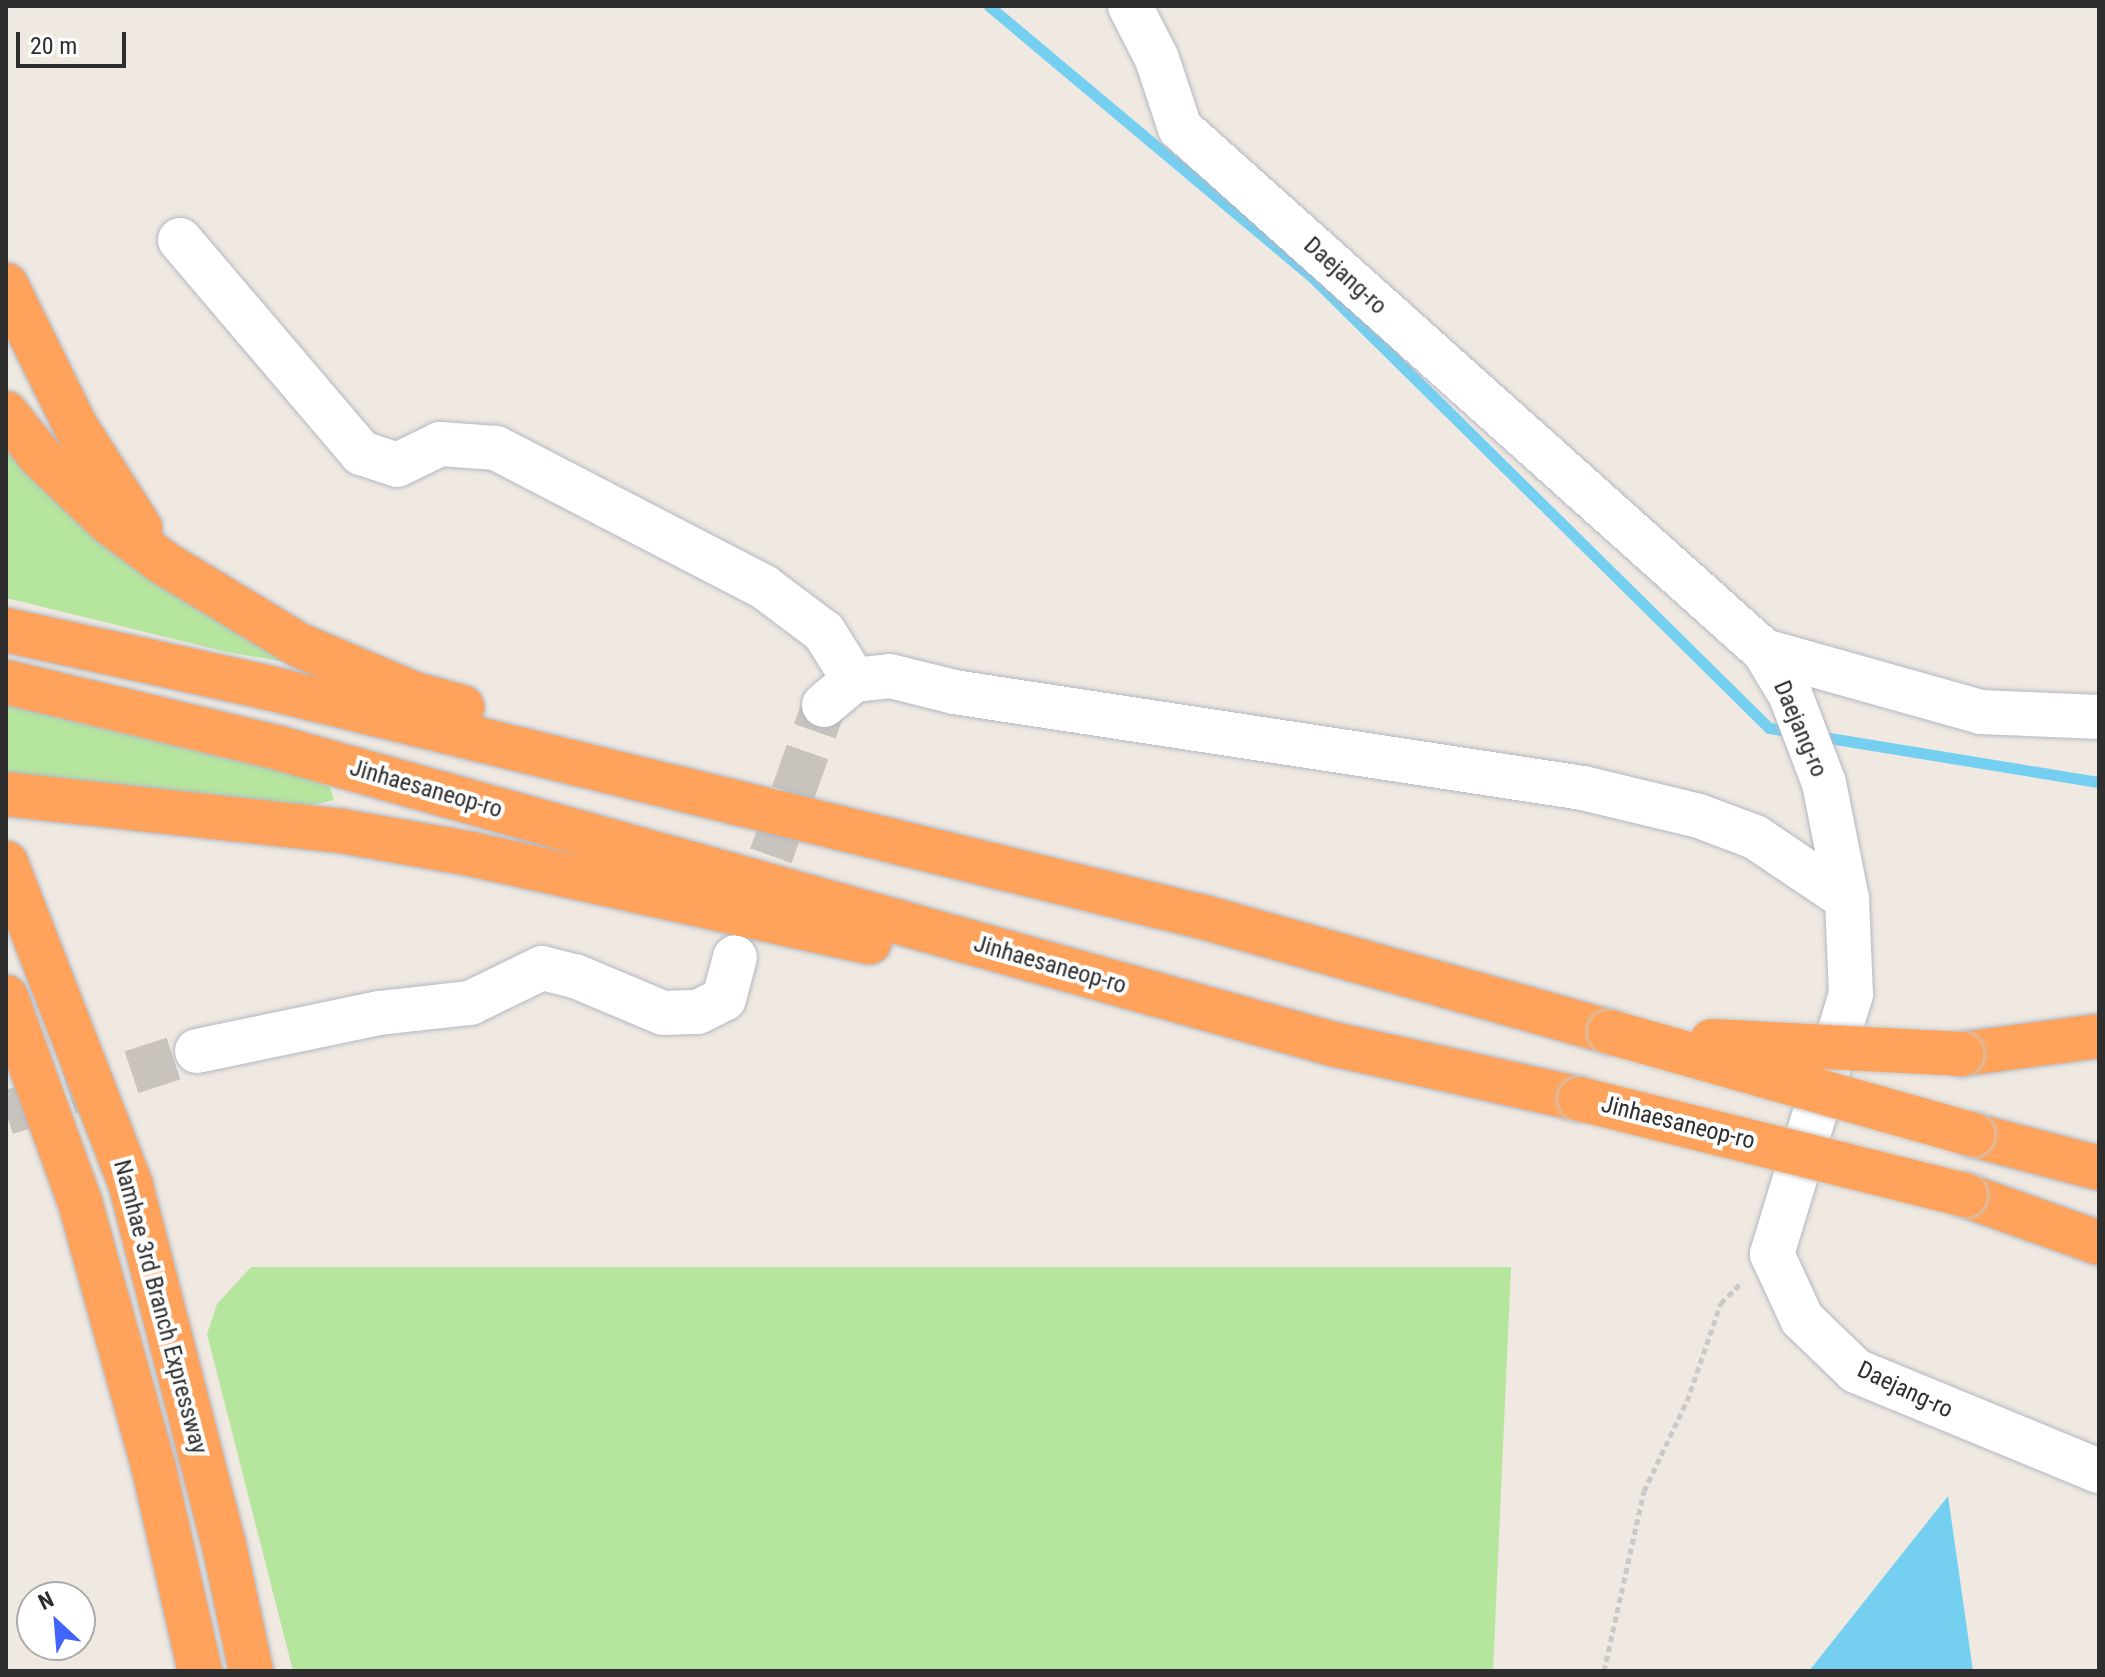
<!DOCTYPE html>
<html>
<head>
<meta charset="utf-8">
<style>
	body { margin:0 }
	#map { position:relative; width:2105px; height:1677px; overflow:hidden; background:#efe9e1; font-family:"Roboto Condensed",sans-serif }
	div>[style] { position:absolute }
	.green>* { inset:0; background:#b6e59e }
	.water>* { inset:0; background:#75cff0 }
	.stream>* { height:11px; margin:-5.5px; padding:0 5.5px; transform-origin:5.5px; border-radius:5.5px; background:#75cff0 }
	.minor-tunnel>* { height:44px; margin-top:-22px; transform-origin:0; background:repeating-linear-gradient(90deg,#c8c4bd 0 44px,transparent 0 66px) }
	.path>* { height:5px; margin-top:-2.5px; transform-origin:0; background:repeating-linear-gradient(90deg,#c9c9c9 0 6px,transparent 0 10px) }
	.roads { filter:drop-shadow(0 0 2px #b4b7c1) drop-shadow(0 0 2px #b4b7c1) }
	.minor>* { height:44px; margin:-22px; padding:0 22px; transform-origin:22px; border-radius:22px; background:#fff }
	.highway>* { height:44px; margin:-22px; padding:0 22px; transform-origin:22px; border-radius:22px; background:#ffa35c }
	.bridges { filter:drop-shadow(0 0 2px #c9c9c9) drop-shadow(0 0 2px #c9c9c9) }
	.highway-bridge>* { height:44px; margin:-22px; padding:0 22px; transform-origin:22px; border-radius:22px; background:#ffa35c }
	span { translate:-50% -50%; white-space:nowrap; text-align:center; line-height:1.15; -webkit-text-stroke:8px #fff; paint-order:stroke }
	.street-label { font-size:24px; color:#2e2e2e }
	.frame { position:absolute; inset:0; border:8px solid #2e2e2e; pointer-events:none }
	.north { position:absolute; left:16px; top:1581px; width:80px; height:80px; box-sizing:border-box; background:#fff; border:2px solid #ababab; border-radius:50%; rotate:334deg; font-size:22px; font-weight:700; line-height:32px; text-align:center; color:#2e2e2e }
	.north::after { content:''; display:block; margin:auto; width:28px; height:36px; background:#4264fb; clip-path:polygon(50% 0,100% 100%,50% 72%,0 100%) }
	.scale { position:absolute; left:16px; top:32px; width:110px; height:36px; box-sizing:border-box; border:4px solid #2e2e2e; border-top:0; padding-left:10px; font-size:24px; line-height:28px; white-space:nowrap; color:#2e2e2e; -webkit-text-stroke:6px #fff; paint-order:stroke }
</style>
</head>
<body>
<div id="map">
	<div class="green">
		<div style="clip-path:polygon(6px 403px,315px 667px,227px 652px,6px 598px)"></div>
		<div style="clip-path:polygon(6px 705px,296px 775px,330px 787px,334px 800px,300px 808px,6px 785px)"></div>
		<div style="clip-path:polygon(251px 1267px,1511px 1267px,1493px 1671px,293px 1671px,207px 1334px,217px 1304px)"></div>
	</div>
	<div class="water">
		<div style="clip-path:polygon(1948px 1496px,1973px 1671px,1809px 1671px)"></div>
	</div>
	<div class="stream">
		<div style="left:989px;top:6px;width:419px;rotate:40deg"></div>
		<div style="left:1310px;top:275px;width:645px;rotate:44.62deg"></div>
		<div style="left:1769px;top:728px;width:24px;rotate:9deg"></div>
		<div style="left:1817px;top:736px;width:286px;rotate:9.3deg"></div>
	</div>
	<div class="minor-tunnel">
		<div style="left:749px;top:918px;width:226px;rotate:-70.6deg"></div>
		<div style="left:6px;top:1113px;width:201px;rotate:-18deg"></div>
	</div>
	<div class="path">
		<div style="left:1604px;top:1671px;width:184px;rotate:-77.5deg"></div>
		<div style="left:1644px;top:1491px;width:100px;rotate:-64.5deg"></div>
		<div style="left:1687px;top:1401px;width:104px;rotate:-70.9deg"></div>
		<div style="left:1721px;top:1303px;width:30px;rotate:-45deg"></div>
	</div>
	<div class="roads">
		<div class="minor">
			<div style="left:1130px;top:6px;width:59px;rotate:63deg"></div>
			<div style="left:1157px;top:59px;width:73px;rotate:71.6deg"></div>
			<div style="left:1180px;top:128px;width:784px;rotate:41.85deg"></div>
			<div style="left:1764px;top:651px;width:50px;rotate:58.8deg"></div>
			<div style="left:1790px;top:694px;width:95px;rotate:69.1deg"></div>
			<div style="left:1824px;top:783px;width:118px;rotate:78.8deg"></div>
			<div style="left:1847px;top:899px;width:95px;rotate:87.6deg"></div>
			<div style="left:1851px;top:994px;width:272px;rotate:106.9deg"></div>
			<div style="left:1772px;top:1254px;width:72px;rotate:65.2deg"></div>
			<div style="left:1802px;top:1319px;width:75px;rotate:43.9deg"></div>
			<div style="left:1856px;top:1371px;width:263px;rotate:22.4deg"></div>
			<div style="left:180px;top:240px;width:280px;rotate:49.6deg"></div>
			<div style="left:361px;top:453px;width:38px;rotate:18deg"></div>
			<div style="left:397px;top:465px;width:48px;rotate:-26deg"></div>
			<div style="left:440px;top:444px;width:56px;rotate:4.1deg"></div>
			<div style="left:496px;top:448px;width:302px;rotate:27.4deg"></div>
			<div style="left:764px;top:587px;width:75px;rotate:36.9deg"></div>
			<div style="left:824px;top:632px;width:57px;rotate:58deg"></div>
			<div style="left:1764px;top:651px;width:225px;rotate:15.7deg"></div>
			<div style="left:1981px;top:712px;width:118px;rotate:2.4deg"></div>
			<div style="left:824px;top:705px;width:39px;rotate:-40deg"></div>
			<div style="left:854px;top:680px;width:36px;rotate:-6deg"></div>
			<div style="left:890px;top:676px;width:66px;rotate:14deg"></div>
			<div style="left:954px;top:692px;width:636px;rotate:8.68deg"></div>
			<div style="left:1583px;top:788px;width:119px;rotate:13.6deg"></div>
			<div style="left:1699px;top:816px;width:60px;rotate:20.6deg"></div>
			<div style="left:1755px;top:837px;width:111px;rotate:34deg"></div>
			<div style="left:197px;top:1051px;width:186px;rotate:-11.8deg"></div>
			<div style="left:379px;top:1013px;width:92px;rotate:-6.3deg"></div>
			<div style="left:470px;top:1003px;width:80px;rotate:-25.9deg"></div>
			<div style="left:542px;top:968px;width:34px;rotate:14deg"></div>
			<div style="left:575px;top:976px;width:95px;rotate:22.8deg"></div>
			<div style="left:663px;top:1013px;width:35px;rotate:-2deg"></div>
			<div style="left:698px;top:1012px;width:29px;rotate:-27deg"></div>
			<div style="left:724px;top:999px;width:43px;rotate:-75.3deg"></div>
		</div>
		<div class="highway">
			<div style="left:6px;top:285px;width:158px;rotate:63.8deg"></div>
			<div style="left:76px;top:427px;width:120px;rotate:57.6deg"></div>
			<div style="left:6px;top:413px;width:53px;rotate:51.8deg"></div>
			<div style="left:39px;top:455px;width:97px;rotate:43.7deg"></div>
			<div style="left:109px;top:522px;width:69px;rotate:36.7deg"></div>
			<div style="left:164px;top:563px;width:158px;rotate:31.3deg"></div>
			<div style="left:299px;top:645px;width:125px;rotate:23.1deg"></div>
			<div style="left:414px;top:694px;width:50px;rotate:15.2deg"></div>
			<div style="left:6px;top:630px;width:261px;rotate:12.4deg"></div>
			<div style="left:261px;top:686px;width:974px;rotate:13.78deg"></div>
			<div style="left:1207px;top:918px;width:419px;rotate:15.8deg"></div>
			<div style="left:6px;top:682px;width:284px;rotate:13.6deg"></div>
			<div style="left:282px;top:749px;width:1092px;rotate:15.68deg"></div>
			<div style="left:1333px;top:1044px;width:253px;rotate:12.6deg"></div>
			<div style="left:6px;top:794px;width:337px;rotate:6.3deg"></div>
			<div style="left:341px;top:831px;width:132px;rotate:10deg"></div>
			<div style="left:471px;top:854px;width:408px;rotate:12.5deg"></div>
			<div style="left:6px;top:863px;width:346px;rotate:68.8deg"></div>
			<div style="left:131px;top:1186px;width:371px;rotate:75.5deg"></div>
			<div style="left:224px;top:1545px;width:129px;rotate:77.9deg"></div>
			<div style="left:6px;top:997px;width:218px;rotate:70.2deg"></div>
			<div style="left:80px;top:1202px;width:277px;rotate:74.5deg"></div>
			<div style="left:154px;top:1469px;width:207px;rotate:77.2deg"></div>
			<div style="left:1962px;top:1054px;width:138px;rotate:-7.5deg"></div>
			<div style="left:1973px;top:1135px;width:130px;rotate:14.7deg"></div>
			<div style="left:1965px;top:1195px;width:142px;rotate:19.7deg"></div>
		</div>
	</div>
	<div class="bridges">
		<div class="highway-bridge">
			<div style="left:1610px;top:1032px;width:377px;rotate:15.8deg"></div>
			<div style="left:1712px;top:1041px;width:250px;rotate:3deg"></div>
			<div style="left:1580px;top:1099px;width:397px;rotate:14deg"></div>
		</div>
	</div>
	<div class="street-label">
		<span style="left:1345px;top:276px;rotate:42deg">Daejang-ro</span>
		<span style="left:1800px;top:729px;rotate:67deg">Daejang-ro</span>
		<span style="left:426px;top:789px;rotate:16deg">Jinhaesaneop-ro</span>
		<span style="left:1050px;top:965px;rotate:16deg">Jinhaesaneop-ro</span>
		<span style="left:1678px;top:1123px;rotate:14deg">Jinhaesaneop-ro</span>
		<span style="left:160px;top:1307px;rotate:75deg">Namhae 3rd Branch Expressway</span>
		<span style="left:1905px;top:1390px;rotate:25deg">Daejang-ro</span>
	</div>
	<div class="frame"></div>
	<div class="north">N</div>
	<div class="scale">20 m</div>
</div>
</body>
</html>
